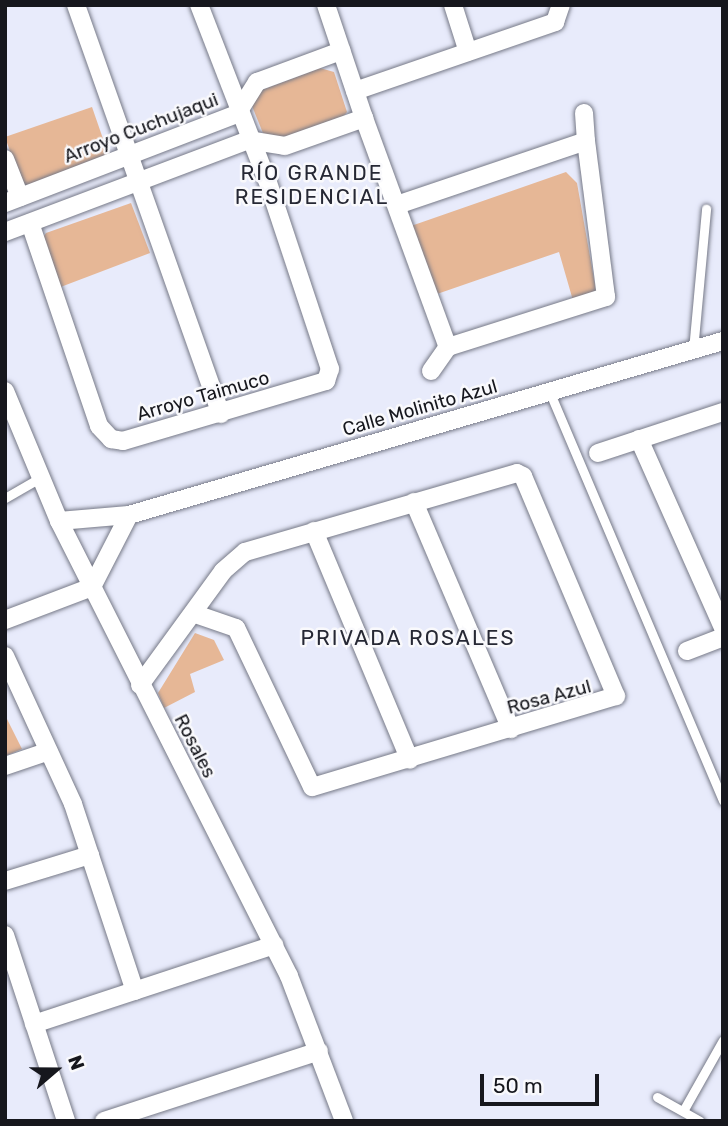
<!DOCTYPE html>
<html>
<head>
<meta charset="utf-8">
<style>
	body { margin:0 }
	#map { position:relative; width:728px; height:1126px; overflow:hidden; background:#e8ebfb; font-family:Rubik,sans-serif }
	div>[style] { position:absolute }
	.green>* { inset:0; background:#e6b796 }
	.roads { filter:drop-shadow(0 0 2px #767987) drop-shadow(0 0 2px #767987) }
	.service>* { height:9px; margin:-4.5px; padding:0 4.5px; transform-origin:4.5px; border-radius:4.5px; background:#fff }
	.minor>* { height:18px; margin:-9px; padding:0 9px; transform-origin:9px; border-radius:9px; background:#fff }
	span { translate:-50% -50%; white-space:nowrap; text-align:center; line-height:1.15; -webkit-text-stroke:5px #f9f9fc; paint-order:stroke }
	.street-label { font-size:19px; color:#16171d }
	.neighbourhood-label { font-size:21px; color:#262834; letter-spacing:2px }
	.frame { position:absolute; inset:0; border:7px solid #16171d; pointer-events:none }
	.north { position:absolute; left:21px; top:1035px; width:70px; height:70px; -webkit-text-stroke:5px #f9f9fc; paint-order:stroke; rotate:70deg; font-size:19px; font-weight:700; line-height:28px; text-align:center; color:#16171d }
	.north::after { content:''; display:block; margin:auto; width:24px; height:32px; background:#16171d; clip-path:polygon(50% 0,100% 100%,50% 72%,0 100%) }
	.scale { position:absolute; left:480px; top:1074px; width:119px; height:32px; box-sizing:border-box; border:4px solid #16171d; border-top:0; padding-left:9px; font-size:21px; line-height:24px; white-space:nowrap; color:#16171d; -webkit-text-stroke:5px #f9f9fc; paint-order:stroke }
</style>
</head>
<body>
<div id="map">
	<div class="green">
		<div style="clip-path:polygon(320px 68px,334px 72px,347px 112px,339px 122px,280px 145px,265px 138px,252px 106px,259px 91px)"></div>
		<div style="clip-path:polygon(92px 107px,110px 159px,24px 191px,5px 137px)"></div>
		<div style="clip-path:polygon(566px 172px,577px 183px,597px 296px,574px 304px,559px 252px,437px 294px,411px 226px)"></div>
		<div style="clip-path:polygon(131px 203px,150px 253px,58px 288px,41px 241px,46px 233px)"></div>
		<div style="clip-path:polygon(195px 633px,214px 640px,224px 660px,190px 674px,195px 692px,164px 708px,158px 693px)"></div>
		<div style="clip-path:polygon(5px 715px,22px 749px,5px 756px)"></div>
	</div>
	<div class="roads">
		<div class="service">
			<div style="left:693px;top:350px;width:142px;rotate:-84.7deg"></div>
			<div style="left:550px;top:393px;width:443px;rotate:67deg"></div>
			<div style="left:5px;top:498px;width:39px;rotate:-30deg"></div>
			<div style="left:657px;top:1097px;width:49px;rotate:29.2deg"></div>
			<div style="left:683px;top:1111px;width:81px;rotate:-60.6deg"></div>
		</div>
		<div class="minor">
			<div style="left:76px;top:5px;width:434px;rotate:70.5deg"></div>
			<div style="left:326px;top:5px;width:119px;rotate:71.4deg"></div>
			<div style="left:364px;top:118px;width:244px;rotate:69.9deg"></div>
			<div style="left:448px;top:347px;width:166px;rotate:-17.6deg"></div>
			<div style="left:606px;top:297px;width:157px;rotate:-97.3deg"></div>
			<div style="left:586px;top:141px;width:200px;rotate:161.3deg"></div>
			<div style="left:453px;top:5px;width:49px;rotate:72.3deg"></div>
			<div style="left:355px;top:91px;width:212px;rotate:-19deg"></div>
			<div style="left:555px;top:22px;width:18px;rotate:-71deg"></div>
			<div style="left:584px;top:113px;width:28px;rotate:86deg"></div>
			<div style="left:5px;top:159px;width:41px;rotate:68.5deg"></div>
			<div style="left:5px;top:203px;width:248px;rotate:-21deg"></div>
			<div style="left:237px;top:114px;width:38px;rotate:-58deg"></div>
			<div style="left:257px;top:82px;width:90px;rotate:-20.3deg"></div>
			<div style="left:30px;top:223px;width:214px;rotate:71.2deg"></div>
			<div style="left:99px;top:426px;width:18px;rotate:47deg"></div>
			<div style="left:111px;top:439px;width:12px;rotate:9deg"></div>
			<div style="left:123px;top:441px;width:212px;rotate:-16.5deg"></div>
			<div style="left:326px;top:381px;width:13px;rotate:-72deg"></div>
			<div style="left:330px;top:369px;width:199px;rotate:-108.4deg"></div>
			<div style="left:267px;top:180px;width:188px;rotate:-111.2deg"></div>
			<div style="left:5px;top:232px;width:260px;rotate:-20.7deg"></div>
			<div style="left:248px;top:140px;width:37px;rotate:9deg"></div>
			<div style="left:285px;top:146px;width:84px;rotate:-19.5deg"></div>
			<div style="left:431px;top:371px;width:29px;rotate:-55deg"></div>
			<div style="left:5px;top:391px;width:141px;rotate:67.4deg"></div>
			<div style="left:59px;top:521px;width:510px;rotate:63.18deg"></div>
			<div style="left:289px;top:976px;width:155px;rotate:69.2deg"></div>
			<div style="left:639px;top:439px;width:207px;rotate:66deg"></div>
			<div style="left:598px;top:453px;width:132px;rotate:-18.2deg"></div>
			<div style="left:414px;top:502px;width:247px;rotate:66.9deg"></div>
			<div style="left:59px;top:521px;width:70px;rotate:-4.9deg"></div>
			<div style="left:129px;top:515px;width:619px;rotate:-16.33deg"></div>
			<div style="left:314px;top:531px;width:248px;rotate:67.3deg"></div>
			<div style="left:5px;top:620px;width:93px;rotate:-20.8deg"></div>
			<div style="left:92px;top:587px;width:81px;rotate:-62.8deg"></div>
			<div style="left:687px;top:651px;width:39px;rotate:-21deg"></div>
			<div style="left:5px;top:656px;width:163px;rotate:65.3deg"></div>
			<div style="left:73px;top:804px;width:197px;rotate:71.7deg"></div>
			<div style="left:140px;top:685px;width:141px;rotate:-53.9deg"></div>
			<div style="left:223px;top:571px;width:29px;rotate:-41deg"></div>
			<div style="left:245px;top:552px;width:283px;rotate:-16.2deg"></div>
			<div style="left:517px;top:473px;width:7px;rotate:27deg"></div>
			<div style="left:523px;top:476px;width:239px;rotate:67.1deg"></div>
			<div style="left:616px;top:696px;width:317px;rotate:163.3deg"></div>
			<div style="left:312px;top:787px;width:176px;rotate:-115.5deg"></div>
			<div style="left:236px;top:628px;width:43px;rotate:-161.1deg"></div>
			<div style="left:5px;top:766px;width:46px;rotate:-18.8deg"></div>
			<div style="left:5px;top:881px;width:89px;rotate:-17deg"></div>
			<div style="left:5px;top:935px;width:196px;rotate:71.8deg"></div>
			<div style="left:34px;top:1024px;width:253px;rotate:-18.2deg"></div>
			<div style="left:104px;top:1121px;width:226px;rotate:-18deg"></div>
		</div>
	</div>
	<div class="street-label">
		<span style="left:141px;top:128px;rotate:-21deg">Arroyo Cuchujaqui</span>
		<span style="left:203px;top:396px;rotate:-16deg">Arroyo Taimuco</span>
		<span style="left:420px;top:408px;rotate:-16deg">Calle Molinito Azul</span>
		<span style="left:549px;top:697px;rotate:-15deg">Rosa Azul</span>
		<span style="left:195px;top:746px;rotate:63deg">Rosales</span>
	</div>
	<div class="neighbourhood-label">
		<span style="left:312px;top:185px">RÍO GRANDE<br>RESIDENCIAL</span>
		<span style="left:408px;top:638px">PRIVADA ROSALES</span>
	</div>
	<div class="frame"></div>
	<div class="north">N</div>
	<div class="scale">50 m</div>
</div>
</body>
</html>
